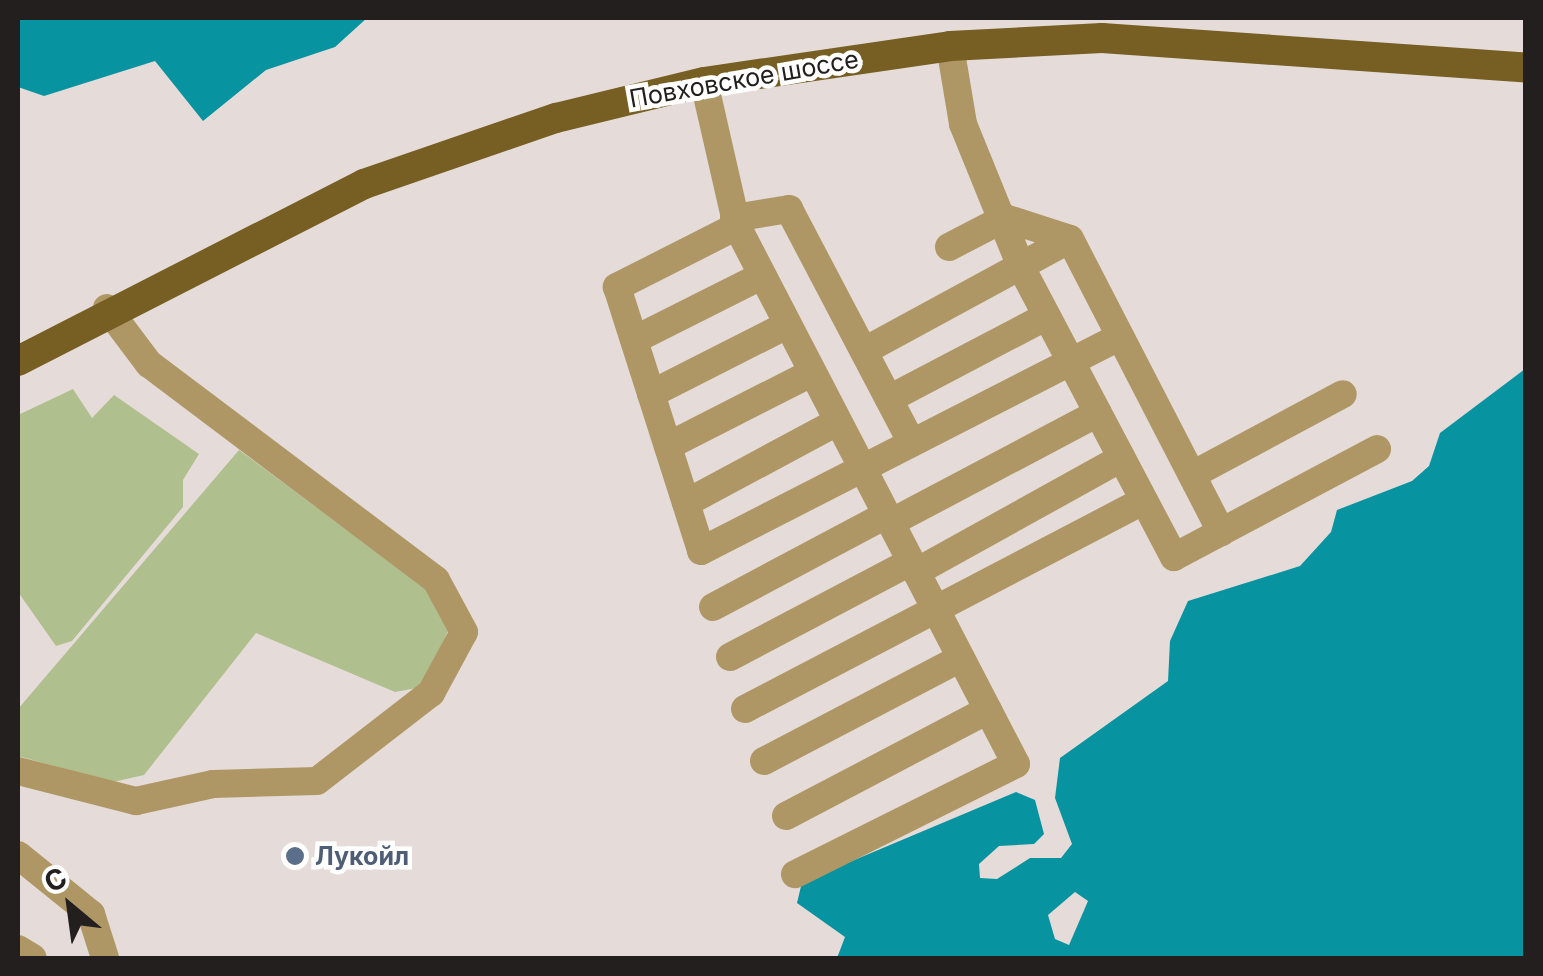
<!DOCTYPE html>
<html>
<head>
<meta charset="utf-8">
<style>
	body { margin:0 }
	#map { position:relative; width:1543px; height:976px; overflow:hidden; background:#e5dcd9; font-family:Inter,sans-serif }
	div>[style] { position:absolute }
	.green>* { inset:0; background:#b0bf8e }
	.water>* { inset:0; background:#0893a1 }
	.minor>* { height:28px; margin:-14px; padding:0 14px; transform-origin:14px; border-radius:14px; background:#af9765 }
	.major>* { height:30px; margin:-15px; padding:0 15px; transform-origin:15px; border-radius:15px; background:#775e23 }
	.dots>* { width:28px; height:28px; translate:-50% -50%; box-sizing:border-box; border:5px solid #fff; border-radius:50% }
	span { translate:-50% -50%; white-space:nowrap; text-align:center; line-height:1.15; -webkit-text-stroke:9px #fff; paint-order:stroke }
	.street-label { font-size:25px; color:#221f1e }
	.service-label { font-size:25px; color:#4e5e75; font-weight:700 }
	.left { translate:0 -50%; text-align:left }
	.frame { position:absolute; inset:0; border:20px solid #221f1e; pointer-events:none }
	.north { position:absolute; left:20px; top:856px; width:100px; height:100px; -webkit-text-stroke:8px #fff; paint-order:stroke; rotate:331deg; font-size:28px; font-weight:700; line-height:40px; text-align:center; color:#221f1e }
	.north::after { content:''; display:block; margin:auto; width:35px; height:45px; background:#221f1e; clip-path:polygon(50% 0,100% 100%,50% 72%,0 100%) }
</style>
</head>
<body>
<div id="map">
	<div class="green">
		<div style="clip-path:polygon(73px 389px,92px 418px,114px 395px,199px 454px,183px 480px,183px 507px,72px 641px,56px 646px,18px 592px,18px 415px)"></div>
		<div style="clip-path:polygon(239px 450px,428px 590px,448px 631px,422px 687px,395px 692px,256px 633px,144px 775px,113px 782px,18px 756px,18px 709px)"></div>
	</div>
	<div class="water">
		<div style="clip-path:polygon(18px 18px,367px 18px,335px 47px,266px 70px,203px 121px,155px 61px,44px 96px,18px 87px)"></div>
		<div style="clip-path:polygon(evenodd,1525px 369px,1525px 958px,837px 958px,845px 937px,797px 903px,802px 882px,1016px 792px,1035px 800px,1044px 834px,1034px 844px,999px 846px,979px 864px,980px 878px,997px 879px,1030px 858px,1061px 858px,1072px 844px,1055px 798px,1060px 758px,1168px 681px,1170px 641px,1188px 601px,1300px 566px,1331px 532px,1337px 510px,1412px 481px,1429px 466px,1440px 433px,1525px 369px,1075px 892px,1088px 901px,1069px 945px,1055px 939px,1048px 915px,1075px 892px)"></div>
	</div>
	<div class="minor">
		<div style="left:950px;top:46px;width:79px;rotate:80.5deg"></div>
		<div style="left:963px;top:124px;width:154px;rotate:67.9deg"></div>
		<div style="left:1021px;top:267px;width:328px;rotate:62.2deg"></div>
		<div style="left:1174px;top:557px;width:230px;rotate:-28deg"></div>
		<div style="left:704px;top:82px;width:148px;rotate:77.1deg"></div>
		<div style="left:737px;top:226px;width:606px;rotate:62.59deg"></div>
		<div style="left:1016px;top:764px;width:247px;rotate:153.5deg"></div>
		<div style="left:734px;top:218px;width:56px;rotate:-9.3deg"></div>
		<div style="left:789px;top:209px;width:264px;rotate:62.3deg"></div>
		<div style="left:737px;top:226px;width:135px;rotate:153.1deg"></div>
		<div style="left:617px;top:287px;width:277px;rotate:72.3deg"></div>
		<div style="left:701px;top:551px;width:470px;rotate:-27.1deg"></div>
		<div style="left:949px;top:247px;width:63px;rotate:-27.4deg"></div>
		<div style="left:1005px;top:218px;width:68px;rotate:17.9deg"></div>
		<div style="left:1070px;top:239px;width:330px;rotate:62.7deg"></div>
		<div style="left:634px;top:340px;width:142px;rotate:-26.7deg"></div>
		<div style="left:864px;top:351px;width:234px;rotate:-28.5deg"></div>
		<div style="left:651px;top:394px;width:153px;rotate:-26.9deg"></div>
		<div style="left:889px;top:399px;width:178px;rotate:-27.7deg"></div>
		<div style="left:668px;top:446px;width:161px;rotate:-27deg"></div>
		<div style="left:1192px;top:475px;width:171px;rotate:-28.2deg"></div>
		<div style="left:686px;top:503px;width:171px;rotate:-28.2deg"></div>
		<div style="left:890px;top:523px;width:235px;rotate:-27.9deg"></div>
		<div style="left:916px;top:572px;width:235px;rotate:-29deg"></div>
		<div style="left:713px;top:607px;width:196px;rotate:-28deg"></div>
		<div style="left:730px;top:657px;width:204px;rotate:-27.8deg"></div>
		<div style="left:745px;top:709px;width:450px;rotate:-27.6deg"></div>
		<div style="left:764px;top:761px;width:222px;rotate:-27.6deg"></div>
		<div style="left:18px;top:771px;width:122px;rotate:14.3deg"></div>
		<div style="left:136px;top:801px;width:79px;rotate:-12.4deg"></div>
		<div style="left:213px;top:784px;width:104px;rotate:-1.7deg"></div>
		<div style="left:317px;top:781px;width:144px;rotate:-37.7deg"></div>
		<div style="left:431px;top:693px;width:69px;rotate:-61.6deg"></div>
		<div style="left:464px;top:632px;width:59px;rotate:-118.3deg"></div>
		<div style="left:436px;top:580px;width:359px;rotate:-143deg"></div>
		<div style="left:149px;top:364px;width:70px;rotate:-126.9deg"></div>
		<div style="left:786px;top:816px;width:228px;rotate:-27.7deg"></div>
		<div style="left:18px;top:855px;width:94px;rotate:38.9deg"></div>
		<div style="left:91px;top:914px;width:46px;rotate:72.3deg"></div>
		<div style="left:18px;top:949px;width:17px;rotate:31deg"></div>
	</div>
	<div class="major">
		<div style="left:18px;top:361px;width:389px;rotate:-27.1deg"></div>
		<div style="left:364px;top:184px;width:203px;rotate:-19deg"></div>
		<div style="left:556px;top:118px;width:152px;rotate:-13.7deg"></div>
		<div style="left:704px;top:82px;width:249px;rotate:-8.3deg"></div>
		<div style="left:950px;top:46px;width:152px;rotate:-3deg"></div>
		<div style="left:1102px;top:38px;width:425px;rotate:4deg"></div>
	</div>
	<div class="dots">
		<div style="left:295px;top:856px;background:#5c6f8a"></div>
	</div>
	<div class="street-label">
		<span style="left:744px;top:79px;rotate:-10deg">Повховское шоссе</span>
	</div>
	<div class="service-label">
		<span class="left" style="left:315px;top:856px">Лукойл</span>
	</div>
	<div class="frame"></div>
	<div class="north">С</div>
</div>
</body>
</html>
